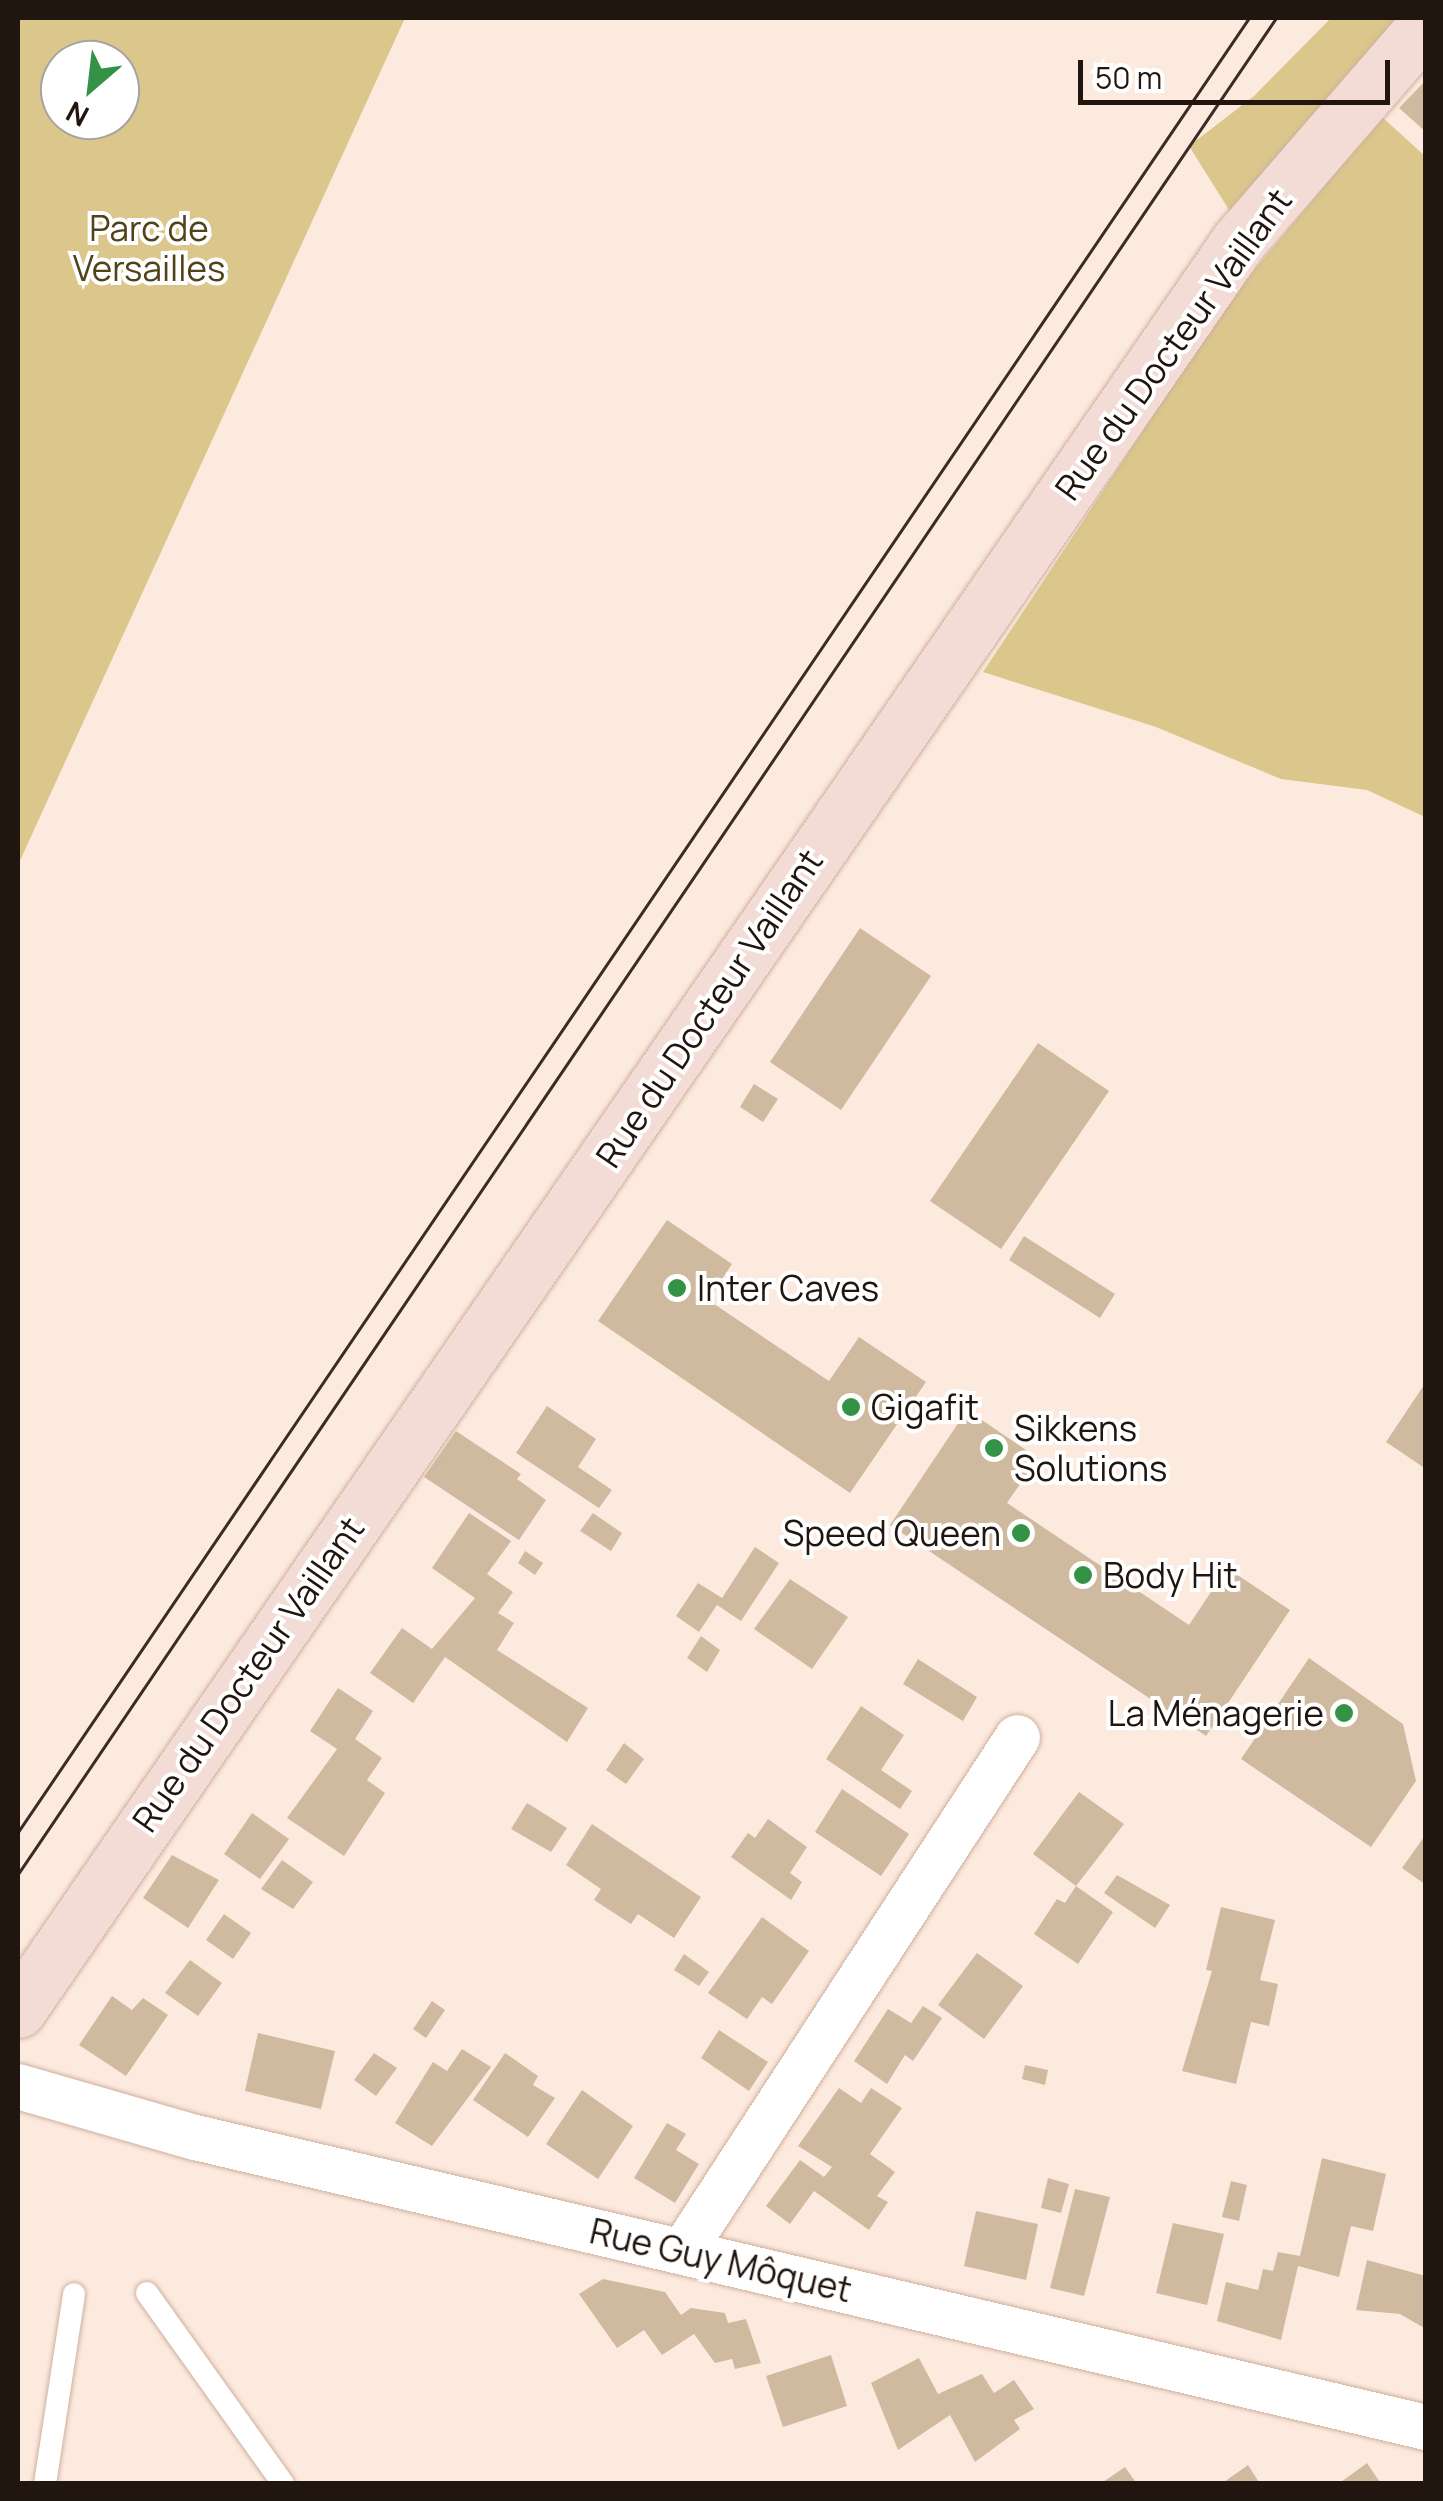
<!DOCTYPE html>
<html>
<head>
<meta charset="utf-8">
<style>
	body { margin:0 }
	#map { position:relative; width:1443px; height:2501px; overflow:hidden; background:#fdeade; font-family:Manrope,sans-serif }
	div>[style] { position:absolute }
	.green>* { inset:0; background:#dbc78c }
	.building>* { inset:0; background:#cfba9f }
	.roads { filter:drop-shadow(0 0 2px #ceb09d) drop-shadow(0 0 2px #ceb09d) }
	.service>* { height:22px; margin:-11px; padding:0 11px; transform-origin:11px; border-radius:11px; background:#fff }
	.minor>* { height:45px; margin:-22.5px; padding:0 22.5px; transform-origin:22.5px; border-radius:22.5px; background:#fff }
	.secondary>* { height:55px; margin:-27.5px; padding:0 27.5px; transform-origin:27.5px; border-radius:27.5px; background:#f3dcd6 }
	.tram>* { height:2.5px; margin:-1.25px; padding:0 1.25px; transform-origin:1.25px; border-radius:1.25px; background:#382c25 }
	.dots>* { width:28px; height:28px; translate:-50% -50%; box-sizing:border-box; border:5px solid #fff; border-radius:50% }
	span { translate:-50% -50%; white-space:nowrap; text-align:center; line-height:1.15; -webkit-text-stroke:8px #fff; paint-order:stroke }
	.park-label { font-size:35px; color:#514318 }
	.street-label { font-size:35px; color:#21160f }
	.poi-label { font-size:35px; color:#21160f }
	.left { translate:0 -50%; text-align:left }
	.right { translate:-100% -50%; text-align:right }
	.frame { position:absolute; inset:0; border:20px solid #21160f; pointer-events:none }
	.north { position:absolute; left:40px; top:40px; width:100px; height:100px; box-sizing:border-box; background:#fff; border:2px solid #a6a29f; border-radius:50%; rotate:208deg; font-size:28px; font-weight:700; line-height:40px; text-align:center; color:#21160f }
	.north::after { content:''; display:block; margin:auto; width:35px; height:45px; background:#339245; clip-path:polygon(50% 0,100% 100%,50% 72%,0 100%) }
	.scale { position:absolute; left:1078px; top:60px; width:312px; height:45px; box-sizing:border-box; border:5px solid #21160f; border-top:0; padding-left:12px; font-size:30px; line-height:35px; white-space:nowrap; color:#21160f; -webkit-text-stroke:8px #fff; paint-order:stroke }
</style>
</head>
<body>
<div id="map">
	<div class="green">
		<div style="clip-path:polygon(evenodd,18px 18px,405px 18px,18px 865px,18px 18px,60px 60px,120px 60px,120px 120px,60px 120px,60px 60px)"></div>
		<div style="clip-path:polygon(1331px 18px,1399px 18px,1231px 213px,1189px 146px,1254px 96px)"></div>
		<div style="clip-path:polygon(1382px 117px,1425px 156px,1425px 817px,1367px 790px,1281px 779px,1156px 727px,983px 672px,1231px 298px)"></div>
	</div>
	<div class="building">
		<div style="clip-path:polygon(1426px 80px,1426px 132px,1399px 108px)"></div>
		<div style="clip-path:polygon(860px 928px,931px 976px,841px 1110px,770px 1062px)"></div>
		<div style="clip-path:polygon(1038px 1043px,1109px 1091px,1001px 1249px,930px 1201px)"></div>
		<div style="clip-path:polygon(754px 1084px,778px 1099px,763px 1122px,740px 1107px)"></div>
		<div style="clip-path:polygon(667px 1220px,732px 1264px,708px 1300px,829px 1381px,859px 1337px,926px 1382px,850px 1493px,598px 1321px)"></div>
		<div style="clip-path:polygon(1024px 1236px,1115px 1294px,1100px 1318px,1009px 1260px)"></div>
		<div style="clip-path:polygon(1426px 1382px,1426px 1469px,1386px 1442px)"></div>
		<div style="clip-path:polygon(547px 1406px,596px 1439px,578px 1467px,612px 1490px,599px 1508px,516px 1453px)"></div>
		<div style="clip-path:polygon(967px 1410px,1038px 1458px,1007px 1503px,1189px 1625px,1227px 1568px,1290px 1610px,1206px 1736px,890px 1525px)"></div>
		<div style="clip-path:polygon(456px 1431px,521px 1474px,517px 1479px,546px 1500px,519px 1540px,424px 1477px)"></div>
		<div style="clip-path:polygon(469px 1513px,511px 1541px,487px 1574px,513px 1592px,498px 1613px,514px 1623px,497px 1650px,588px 1708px,567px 1742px,445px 1657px,413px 1703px,370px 1673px,402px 1628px,432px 1649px,475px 1598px,432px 1568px)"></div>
		<div style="clip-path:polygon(593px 1513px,622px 1533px,611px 1551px,580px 1531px)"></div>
		<div style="clip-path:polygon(755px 1547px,779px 1563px,741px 1621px,717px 1605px,699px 1632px,676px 1616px,698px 1583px,722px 1598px)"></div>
		<div style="clip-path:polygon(525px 1551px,543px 1563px,535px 1575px,518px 1563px)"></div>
		<div style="clip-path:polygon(790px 1579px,848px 1617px,812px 1669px,754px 1629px)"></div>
		<div style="clip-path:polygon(701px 1636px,720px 1650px,707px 1672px,687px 1658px)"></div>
		<div style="clip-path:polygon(1309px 1658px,1403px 1724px,1416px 1781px,1371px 1847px,1241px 1759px)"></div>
		<div style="clip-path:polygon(918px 1659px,977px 1697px,963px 1721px,903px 1684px)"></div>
		<div style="clip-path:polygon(338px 1688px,373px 1711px,355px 1739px,382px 1758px,367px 1780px,385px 1793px,344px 1856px,287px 1818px,337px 1749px,310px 1731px)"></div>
		<div style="clip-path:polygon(861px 1706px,904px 1735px,881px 1770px,912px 1791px,900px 1809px,826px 1759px)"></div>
		<div style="clip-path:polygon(624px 1743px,644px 1759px,626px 1784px,606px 1770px)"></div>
		<div style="clip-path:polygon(842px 1789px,909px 1834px,881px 1876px,815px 1832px)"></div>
		<div style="clip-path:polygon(1079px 1792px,1124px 1824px,1076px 1886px,1033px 1854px)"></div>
		<div style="clip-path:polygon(527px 1803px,567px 1828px,551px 1852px,511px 1829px)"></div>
		<div style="clip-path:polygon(252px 1813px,289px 1839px,260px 1879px,224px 1854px)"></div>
		<div style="clip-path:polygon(768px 1819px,807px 1847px,790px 1873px,802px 1882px,791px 1900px,731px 1857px,748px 1833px,755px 1838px)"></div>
		<div style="clip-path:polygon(592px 1824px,701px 1897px,674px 1938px,638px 1914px,631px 1924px,594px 1900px,601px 1889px,566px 1865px)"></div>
		<div style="clip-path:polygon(1426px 1834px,1426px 1885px,1402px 1868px)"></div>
		<div style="clip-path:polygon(172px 1855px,219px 1880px,188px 1928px,143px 1898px)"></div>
		<div style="clip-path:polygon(282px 1860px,313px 1882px,293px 1909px,261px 1889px)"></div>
		<div style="clip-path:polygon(1117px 1875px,1170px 1905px,1155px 1928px,1104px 1893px)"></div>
		<div style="clip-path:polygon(1076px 1886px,1113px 1912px,1078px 1964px,1034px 1934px,1057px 1899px,1065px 1903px)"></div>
		<div style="clip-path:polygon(1221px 1907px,1275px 1920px,1260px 1980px,1278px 1984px,1269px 2026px,1251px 2022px,1236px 2084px,1182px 2071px,1212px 1971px,1206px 1970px)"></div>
		<div style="clip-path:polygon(224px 1914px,251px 1933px,233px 1959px,206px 1940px)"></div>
		<div style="clip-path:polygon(762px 1917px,809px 1951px,772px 2004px,762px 1997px,747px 2019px,708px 1993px)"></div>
		<div style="clip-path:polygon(977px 1953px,1023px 1986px,984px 2039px,938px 2005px)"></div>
		<div style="clip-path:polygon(684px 1954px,709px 1972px,699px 1986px,674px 1970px)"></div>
		<div style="clip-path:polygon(190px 1960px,222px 1983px,198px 2016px,165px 1993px)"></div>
		<div style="clip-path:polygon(112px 1996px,132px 2010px,143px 1998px,168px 2015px,126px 2076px,79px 2045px)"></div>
		<div style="clip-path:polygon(432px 2001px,445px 2010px,426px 2038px,413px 2029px)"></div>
		<div style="clip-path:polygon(923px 2006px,942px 2018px,913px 2061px,905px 2055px,887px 2084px,854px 2061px,888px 2009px,911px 2023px)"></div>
		<div style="clip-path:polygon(719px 2030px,768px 2062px,749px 2091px,701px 2058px)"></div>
		<div style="clip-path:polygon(258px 2033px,335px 2051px,321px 2109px,245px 2091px)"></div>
		<div style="clip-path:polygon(462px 2049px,491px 2067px,432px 2146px,395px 2123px,433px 2062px,447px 2071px)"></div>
		<div style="clip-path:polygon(374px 2053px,397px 2068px,376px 2096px,354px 2080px)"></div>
		<div style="clip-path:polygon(505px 2053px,538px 2076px,533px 2085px,555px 2098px,528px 2137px,473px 2100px)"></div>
		<div style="clip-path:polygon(1025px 2065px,1048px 2070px,1045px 2085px,1022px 2079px)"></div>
		<div style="clip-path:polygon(839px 2088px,861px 2103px,871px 2088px,902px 2108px,870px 2154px,895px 2172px,877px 2196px,888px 2202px,869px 2230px,814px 2191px,790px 2224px,766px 2206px,800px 2160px,824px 2177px,832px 2167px,798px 2146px)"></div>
		<div style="clip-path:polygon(582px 2090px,633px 2126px,598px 2179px,546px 2144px)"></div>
		<div style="clip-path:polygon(667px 2123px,686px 2134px,676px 2150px,699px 2164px,675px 2203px,634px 2178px)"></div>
		<div style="clip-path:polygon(1322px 2158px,1386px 2174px,1373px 2231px,1351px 2226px,1339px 2277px,1298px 2266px,1281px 2340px,1217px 2321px,1226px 2282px,1258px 2290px,1263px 2269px,1273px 2271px,1278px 2252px,1300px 2256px)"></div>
		<div style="clip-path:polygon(1048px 2178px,1069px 2184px,1061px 2213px,1041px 2208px)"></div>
		<div style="clip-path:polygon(1231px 2181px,1247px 2185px,1239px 2221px,1222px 2217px)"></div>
		<div style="clip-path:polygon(1075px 2189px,1110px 2197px,1084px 2296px,1050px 2288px)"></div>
		<div style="clip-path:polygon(976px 2211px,1038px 2224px,1026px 2280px,964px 2266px)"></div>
		<div style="clip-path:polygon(1173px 2223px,1224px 2234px,1207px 2305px,1156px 2293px)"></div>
		<div style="clip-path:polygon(1367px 2260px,1426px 2276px,1426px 2329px,1400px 2314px,1356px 2310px)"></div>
		<div style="clip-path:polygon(603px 2279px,665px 2292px,681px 2315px,691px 2308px,725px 2313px,728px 2323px,746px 2319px,761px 2363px,735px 2369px,732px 2359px,715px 2363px,694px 2334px,662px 2355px,644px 2330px,617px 2348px,579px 2294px)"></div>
		<div style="clip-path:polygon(831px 2355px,847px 2406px,783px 2427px,766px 2376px)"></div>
		<div style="clip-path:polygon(919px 2358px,938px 2394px,982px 2374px,994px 2393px,1014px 2380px,1034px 2409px,1014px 2420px,1020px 2429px,975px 2462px,950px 2415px,898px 2450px,871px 2383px)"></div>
		<div style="clip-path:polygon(1367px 2463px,1381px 2484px,1338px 2484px)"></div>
		<div style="clip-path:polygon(1248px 2465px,1260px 2484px,1221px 2484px)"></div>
		<div style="clip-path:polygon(1125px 2467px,1137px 2484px,1100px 2484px)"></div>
	</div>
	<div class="roads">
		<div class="service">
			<div style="left:147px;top:2293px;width:234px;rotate:54.5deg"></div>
			<div style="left:45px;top:2484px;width:192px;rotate:-81.3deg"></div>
		</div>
		<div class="minor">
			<div style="left:18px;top:2086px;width:184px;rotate:16.1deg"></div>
			<div style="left:195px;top:2137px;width:1265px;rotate:13.26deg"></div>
			<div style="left:683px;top:2250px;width:612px;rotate:-56.93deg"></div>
		</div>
		<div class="secondary">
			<div style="left:18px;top:2010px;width:2148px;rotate:-55.39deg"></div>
			<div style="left:1238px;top:242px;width:287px;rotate:-49.1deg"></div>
		</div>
	</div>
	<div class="tram">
		<div style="left:18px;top:1832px;width:2192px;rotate:-55.84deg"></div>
		<div style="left:18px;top:1874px;width:2242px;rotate:-55.87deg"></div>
	</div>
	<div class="dots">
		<div style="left:677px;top:1288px;background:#339245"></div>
		<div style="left:851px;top:1407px;background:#339245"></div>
		<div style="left:994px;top:1448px;background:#339245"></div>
		<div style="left:1021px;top:1533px;background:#339245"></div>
		<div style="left:1083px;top:1575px;background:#339245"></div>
		<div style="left:1344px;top:1713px;background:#339245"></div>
	</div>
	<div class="park-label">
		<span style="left:149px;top:248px">Parc de<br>Versailles</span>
	</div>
	<div class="street-label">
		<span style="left:1173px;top:344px;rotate:-54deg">Rue du Docteur Vaillant</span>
		<span style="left:709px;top:1008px;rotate:-56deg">Rue du Docteur Vaillant</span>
		<span style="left:248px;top:1674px;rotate:-55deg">Rue du Docteur Vaillant</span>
		<span style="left:721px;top:2260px;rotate:13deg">Rue Guy Môquet</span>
	</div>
	<div class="poi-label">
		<span class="left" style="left:697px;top:1288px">Inter Caves</span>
		<span class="left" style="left:871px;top:1407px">Gigafit</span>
		<span class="left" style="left:1014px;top:1448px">Sikkens<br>Solutions</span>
		<span class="right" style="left:1001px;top:1533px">Speed Queen</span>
		<span class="left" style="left:1103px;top:1575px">Body Hit</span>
		<span class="right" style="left:1324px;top:1713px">La Ménagerie</span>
	</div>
	<div class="frame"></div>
	<div class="north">N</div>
	<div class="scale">50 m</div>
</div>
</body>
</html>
